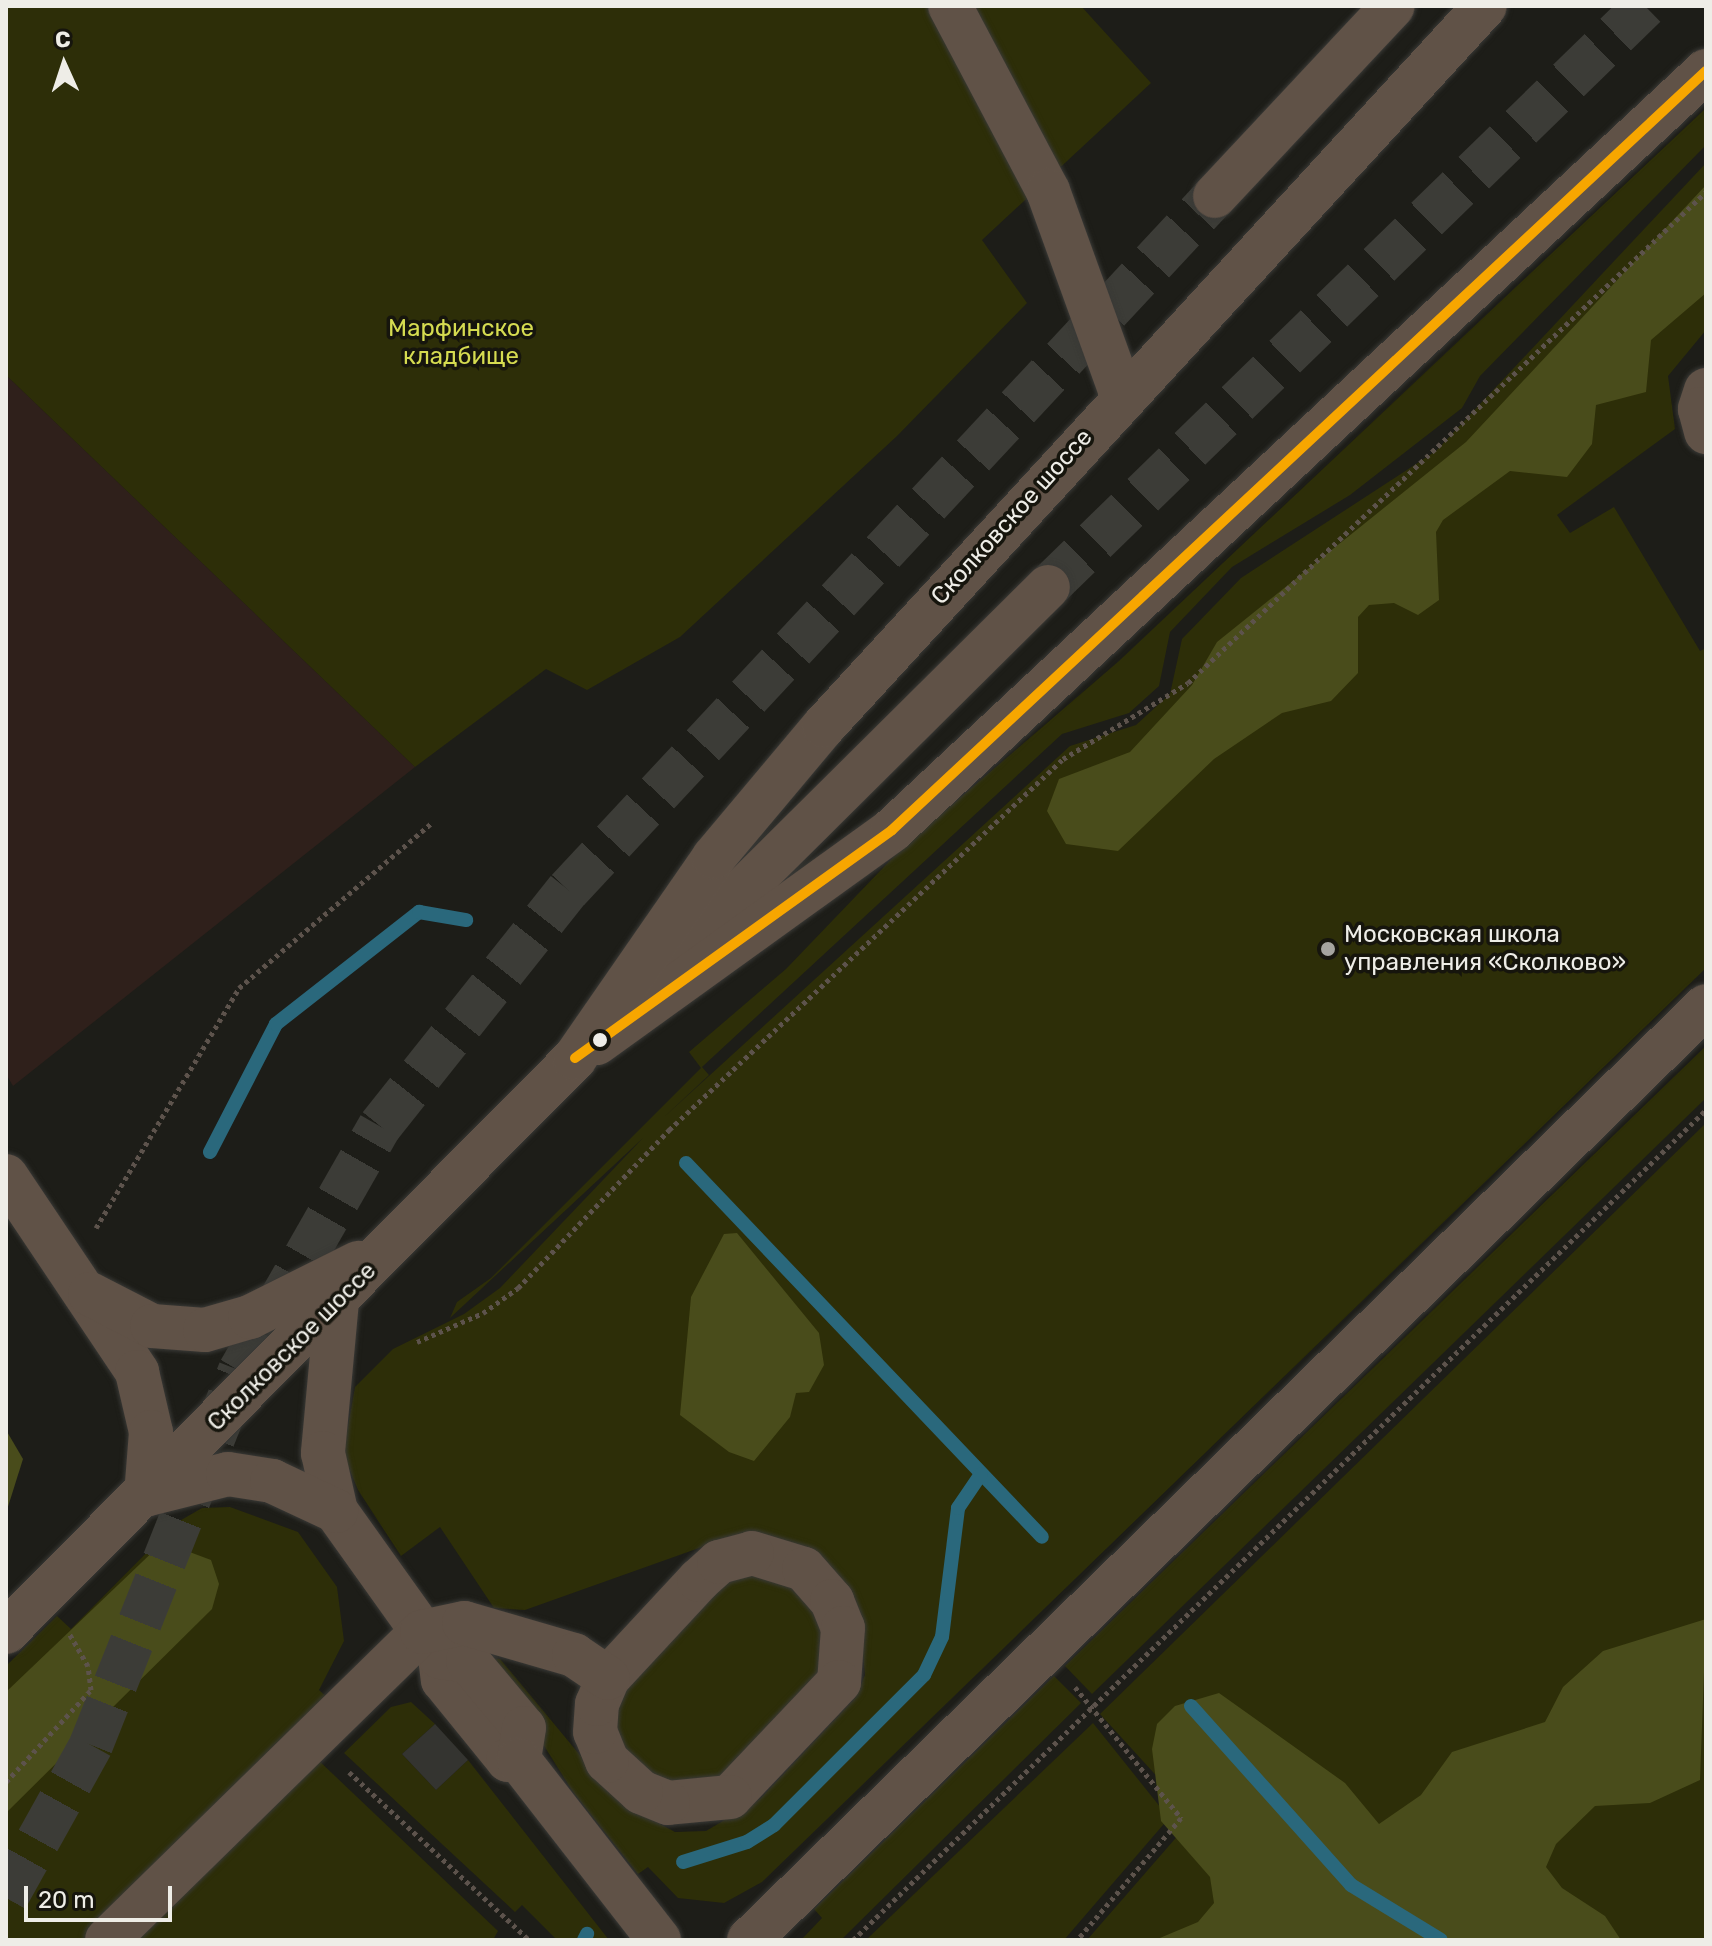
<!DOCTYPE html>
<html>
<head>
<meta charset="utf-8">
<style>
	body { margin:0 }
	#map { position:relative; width:1712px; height:1946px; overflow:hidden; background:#1d1d18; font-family:Rubik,sans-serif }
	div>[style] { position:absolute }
	.industrial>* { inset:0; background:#2f201b }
	.green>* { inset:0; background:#2d2e08 }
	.forest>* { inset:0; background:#494c1b }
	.stream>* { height:14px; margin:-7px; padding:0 7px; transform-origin:7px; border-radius:7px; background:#2a687c }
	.building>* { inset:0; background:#343430 }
	.minor-tunnel>* { height:44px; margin-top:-22px; transform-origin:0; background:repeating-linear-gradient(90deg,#3c3c37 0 44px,transparent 0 66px) }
	.path>* { height:5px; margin-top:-2.5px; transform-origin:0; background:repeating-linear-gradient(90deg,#5d534c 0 4px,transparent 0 8px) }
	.roads { filter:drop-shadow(0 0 2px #393936) drop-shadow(0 0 2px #393936) }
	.minor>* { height:44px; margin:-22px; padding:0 22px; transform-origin:22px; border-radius:22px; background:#605247 }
	.bus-1>* { height:10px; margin:-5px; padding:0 5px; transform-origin:5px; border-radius:5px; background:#f7a600 }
	.dots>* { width:22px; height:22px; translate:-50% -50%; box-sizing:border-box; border:4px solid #16150d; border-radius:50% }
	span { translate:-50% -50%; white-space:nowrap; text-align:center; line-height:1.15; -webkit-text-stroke:7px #16150d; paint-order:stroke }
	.park-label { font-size:24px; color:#d5db50 }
	.street-label { font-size:24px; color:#eeede7 }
	.poi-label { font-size:24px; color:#eeede7 }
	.left { translate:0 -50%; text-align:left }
	.frame { position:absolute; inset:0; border:8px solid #eeede7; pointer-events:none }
	.north { position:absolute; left:24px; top:24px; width:80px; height:80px; -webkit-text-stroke:6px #16150d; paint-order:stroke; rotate:357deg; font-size:22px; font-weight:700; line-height:32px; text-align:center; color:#eeede7 }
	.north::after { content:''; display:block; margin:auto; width:28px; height:36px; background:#eeede7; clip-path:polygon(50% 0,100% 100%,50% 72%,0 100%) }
	.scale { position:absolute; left:24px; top:1886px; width:148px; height:36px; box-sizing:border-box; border:4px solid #eeede7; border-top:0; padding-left:10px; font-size:24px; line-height:28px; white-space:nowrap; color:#eeede7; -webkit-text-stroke:6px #16150d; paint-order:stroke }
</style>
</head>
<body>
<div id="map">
	<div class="industrial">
		<div style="clip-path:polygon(6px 375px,415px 767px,13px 1086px,6px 1074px)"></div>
	</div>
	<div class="green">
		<div style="clip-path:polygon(6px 6px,1081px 6px,1151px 83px,982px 240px,1027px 303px,897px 436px,680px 637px,587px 690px,546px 669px,415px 767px,6px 375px)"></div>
		<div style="clip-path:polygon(1706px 108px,1706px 145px,1480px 376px,1462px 408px,1350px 495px,1232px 567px,1170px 632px,1159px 686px,1129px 713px,1062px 734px,702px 1067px,709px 1075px,663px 1118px,1070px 746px,1136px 725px,1170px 694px,1182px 639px,1241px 578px,1436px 451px,1706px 163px,1706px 330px,1668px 376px,1675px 429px,1557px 515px,1570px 533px,1614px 507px,1700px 651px,1706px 648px,1706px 968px,762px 1882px,724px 1903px,678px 1898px,648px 1867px,638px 1874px,573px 1792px,489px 1658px,500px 1659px,619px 1802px,675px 1832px,706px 1831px,760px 1799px,855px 1698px,865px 1675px,860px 1623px,730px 1537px,525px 1610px,494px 1608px,440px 1527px,401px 1556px,358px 1490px,343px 1454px,355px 1387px,393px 1349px,464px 1314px,500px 1288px,643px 1138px,450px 1318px,457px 1302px,491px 1278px,701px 1068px,689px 1052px,786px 969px,903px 847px,1119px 661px)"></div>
		<div style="clip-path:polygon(1706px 1046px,1706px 1098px,1092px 1694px,1065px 1666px)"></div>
		<div style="clip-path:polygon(1706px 1123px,1706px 1940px,1087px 1940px,1194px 1817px,1100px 1714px)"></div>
		<div style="clip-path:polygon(230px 1507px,298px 1532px,337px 1587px,344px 1641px,319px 1690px,331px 1701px,86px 1940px,6px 1940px,6px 1666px,57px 1616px,71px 1629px,176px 1523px,202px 1508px)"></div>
		<div style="clip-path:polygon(753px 1573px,792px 1585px,816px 1611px,824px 1633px,821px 1674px,721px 1780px,672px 1784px,651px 1775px,623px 1749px,614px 1728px,624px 1687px,728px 1579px)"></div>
		<div style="clip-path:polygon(1054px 1676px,1081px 1703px,841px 1940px,801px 1940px,822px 1918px,814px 1909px)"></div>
		<div style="clip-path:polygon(411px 1702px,435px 1724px,402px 1754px,436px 1790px,468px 1760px,609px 1940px,557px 1940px,522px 1905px,515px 1912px,344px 1753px,391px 1707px)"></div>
		<div style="clip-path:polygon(1093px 1723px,1169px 1818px,1064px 1940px,866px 1940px)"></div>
		<div style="clip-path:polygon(315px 1757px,498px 1931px,493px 1940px,128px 1940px)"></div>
	</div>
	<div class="forest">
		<div style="clip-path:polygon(1706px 185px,1706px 293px,1651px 340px,1646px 392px,1596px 405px,1592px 444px,1567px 477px,1510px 471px,1443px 520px,1436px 532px,1439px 600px,1418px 615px,1394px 603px,1369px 605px,1358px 617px,1358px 673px,1331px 701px,1282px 713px,1214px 759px,1118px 851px,1066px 844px,1047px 811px,1059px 779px,1130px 752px,1192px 685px,1217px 642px,1466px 442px)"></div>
		<div style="clip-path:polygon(737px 1233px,819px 1333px,824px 1365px,809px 1392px,796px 1393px,790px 1417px,754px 1461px,729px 1452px,680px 1415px,691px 1297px,724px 1234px)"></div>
		<div style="clip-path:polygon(6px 1430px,23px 1459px,6px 1513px)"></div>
		<div style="clip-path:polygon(163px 1542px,211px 1560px,219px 1584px,212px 1609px,6px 1813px,6px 1692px)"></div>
		<div style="clip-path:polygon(1706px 1619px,1700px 1780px,1650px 1803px,1595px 1806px,1556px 1844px,1546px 1867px,1562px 1888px,1605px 1916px,1621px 1940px,1155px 1940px,1198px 1922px,1214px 1903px,1210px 1877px,1161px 1821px,1152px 1749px,1157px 1724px,1175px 1706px,1219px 1693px,1345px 1783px,1379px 1824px,1421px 1795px,1452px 1752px,1545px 1722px,1563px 1687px,1603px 1651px)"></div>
	</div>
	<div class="stream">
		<div style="left:210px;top:1152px;width:144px;rotate:-62.7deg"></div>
		<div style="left:276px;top:1024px;width:182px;rotate:-38.1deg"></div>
		<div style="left:419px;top:912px;width:48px;rotate:9.7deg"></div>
		<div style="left:686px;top:1163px;width:516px;rotate:46.41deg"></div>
		<div style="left:1191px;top:1706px;width:240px;rotate:48.2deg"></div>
		<div style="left:1351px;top:1885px;width:105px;rotate:31.4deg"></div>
		<div style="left:683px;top:1862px;width:67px;rotate:-17.4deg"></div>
		<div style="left:747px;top:1842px;width:32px;rotate:-32deg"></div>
		<div style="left:774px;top:1825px;width:212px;rotate:-45deg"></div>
		<div style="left:924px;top:1675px;width:42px;rotate:-64.7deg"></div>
		<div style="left:942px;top:1637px;width:130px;rotate:-82.9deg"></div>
		<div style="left:958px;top:1508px;width:41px;rotate:-55.9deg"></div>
		<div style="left:584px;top:1940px;width:7px;rotate:-63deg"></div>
	</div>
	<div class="building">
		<div style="clip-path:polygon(435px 1724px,468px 1760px,436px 1790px,402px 1754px)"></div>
	</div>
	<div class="minor-tunnel">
		<div style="left:1048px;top:587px;width:833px;rotate:-44.22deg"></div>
		<div style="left:6px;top:1898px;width:175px;rotate:-60.9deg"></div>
		<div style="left:91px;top:1745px;width:403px;rotate:-68.3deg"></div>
		<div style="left:240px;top:1371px;width:282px;rotate:-60.3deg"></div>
		<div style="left:380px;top:1126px;width:302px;rotate:-51.5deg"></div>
		<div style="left:568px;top:890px;width:949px;rotate:-47.01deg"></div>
	</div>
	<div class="path">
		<div style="left:96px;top:1228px;width:279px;rotate:-59.2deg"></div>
		<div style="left:239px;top:988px;width:255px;rotate:-40.6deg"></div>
		<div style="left:417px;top:1342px;width:72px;rotate:-23.7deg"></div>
		<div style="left:483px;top:1313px;width:43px;rotate:-35.5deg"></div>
		<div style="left:518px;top:1288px;width:219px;rotate:-46.3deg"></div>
		<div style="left:669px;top:1130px;width:541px;rotate:-43.28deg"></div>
		<div style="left:1063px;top:759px;width:146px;rotate:-31.3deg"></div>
		<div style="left:1188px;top:683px;width:714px;rotate:-43.47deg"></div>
		<div style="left:1075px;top:1687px;width:169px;rotate:51deg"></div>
		<div style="left:1181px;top:1818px;width:160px;rotate:130.4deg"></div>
		<div style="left:349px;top:1772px;width:246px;rotate:43deg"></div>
		<div style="left:6px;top:1782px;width:125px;rotate:-47.3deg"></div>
		<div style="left:91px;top:1690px;width:24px;rotate:-97deg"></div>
		<div style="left:88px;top:1666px;width:38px;rotate:-120deg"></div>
		<div style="left:853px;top:1940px;width:1190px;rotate:-44.22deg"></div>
	</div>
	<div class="roads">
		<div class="minor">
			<div style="left:950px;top:6px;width:209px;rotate:62.1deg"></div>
			<div style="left:1048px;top:191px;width:217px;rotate:70.1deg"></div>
			<div style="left:1215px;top:196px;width:260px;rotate:-46.9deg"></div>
			<div style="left:1706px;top:390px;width:20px;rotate:108deg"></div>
			<div style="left:1700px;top:409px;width:24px;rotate:75deg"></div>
			<div style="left:661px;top:971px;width:545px;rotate:-44.78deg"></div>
			<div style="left:597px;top:1043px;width:364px;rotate:-35.8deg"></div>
			<div style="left:892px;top:830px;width:1113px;rotate:-43deg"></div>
			<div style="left:6px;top:1176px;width:236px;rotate:56.2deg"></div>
			<div style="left:137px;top:1372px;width:62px;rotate:76.9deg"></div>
			<div style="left:151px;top:1432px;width:63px;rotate:94.5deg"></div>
			<div style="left:90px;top:1294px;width:70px;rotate:27.3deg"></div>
			<div style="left:152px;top:1326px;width:53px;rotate:4.3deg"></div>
			<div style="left:205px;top:1330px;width:47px;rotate:-16.1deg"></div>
			<div style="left:250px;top:1317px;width:121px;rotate:-26.6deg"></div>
			<div style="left:337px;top:1301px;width:153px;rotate:95.3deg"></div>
			<div style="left:323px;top:1453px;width:59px;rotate:77.4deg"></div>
			<div style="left:336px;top:1511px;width:179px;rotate:54.5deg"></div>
			<div style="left:440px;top:1657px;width:23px;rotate:83deg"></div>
			<div style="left:443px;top:1680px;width:103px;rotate:50.9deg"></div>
			<div style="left:508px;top:1760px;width:11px"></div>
			<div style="left:149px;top:1494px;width:81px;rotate:-14.2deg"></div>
			<div style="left:228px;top:1474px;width:45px;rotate:9deg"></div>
			<div style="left:272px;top:1481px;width:71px;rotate:25.1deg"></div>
			<div style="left:752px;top:1553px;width:54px;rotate:17.1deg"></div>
			<div style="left:804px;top:1569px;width:43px;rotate:48.8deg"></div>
			<div style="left:832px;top:1601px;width:29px;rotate:68deg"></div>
			<div style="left:843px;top:1628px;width:54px;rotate:94.2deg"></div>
			<div style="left:839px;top:1682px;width:158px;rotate:133.5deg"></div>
			<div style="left:730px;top:1797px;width:62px;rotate:174.5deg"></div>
			<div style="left:668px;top:1803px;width:29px;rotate:-158deg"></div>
			<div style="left:641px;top:1792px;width:46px;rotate:-137.6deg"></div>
			<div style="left:607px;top:1761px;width:31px;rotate:-112deg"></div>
			<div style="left:595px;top:1732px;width:28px;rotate:-86deg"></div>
			<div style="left:597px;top:1704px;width:28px;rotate:-67deg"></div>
			<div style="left:608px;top:1678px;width:134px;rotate:-47.1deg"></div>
			<div style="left:699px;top:1580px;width:27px;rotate:-42deg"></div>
			<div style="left:719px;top:1562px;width:34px;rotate:-15deg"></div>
			<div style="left:6px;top:1632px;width:808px;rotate:-45.25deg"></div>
			<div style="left:575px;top:1058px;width:244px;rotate:-55.3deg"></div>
			<div style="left:714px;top:857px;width:171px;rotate:-50deg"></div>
			<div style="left:824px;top:726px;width:977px;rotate:-47.45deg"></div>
			<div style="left:440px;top:1657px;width:28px;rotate:8deg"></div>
			<div style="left:468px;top:1661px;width:87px;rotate:50.1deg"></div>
			<div style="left:524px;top:1728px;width:32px;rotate:99deg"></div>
			<div style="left:519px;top:1760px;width:228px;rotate:52.1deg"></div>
			<div style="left:107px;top:1940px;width:441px;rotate:-44.4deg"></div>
			<div style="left:422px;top:1632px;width:43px;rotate:-12.1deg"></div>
			<div style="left:464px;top:1623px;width:115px;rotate:16.2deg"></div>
			<div style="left:574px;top:1655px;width:41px;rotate:34.1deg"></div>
			<div style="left:749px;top:1940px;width:1337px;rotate:-44.3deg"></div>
		</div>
	</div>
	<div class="bus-1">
		<div style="left:575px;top:1058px;width:390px;rotate:-35.7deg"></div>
		<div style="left:892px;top:830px;width:1113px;rotate:-43deg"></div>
	</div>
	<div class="dots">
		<div style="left:1328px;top:949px;background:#a5a49f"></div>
		<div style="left:600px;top:1040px;background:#eeede7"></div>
	</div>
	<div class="park-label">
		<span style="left:461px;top:343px">Марфинское<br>кладбище</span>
	</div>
	<div class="street-label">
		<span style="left:1012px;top:517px;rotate:-48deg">Сколковское шоссе</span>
		<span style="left:292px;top:1347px;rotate:-45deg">Сколковское шоссе</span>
	</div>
	<div class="poi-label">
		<span class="left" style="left:1344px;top:949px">Московская школа<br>управления «Сколково»</span>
	</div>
	<div class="frame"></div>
	<div class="north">С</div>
	<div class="scale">20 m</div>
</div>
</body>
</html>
